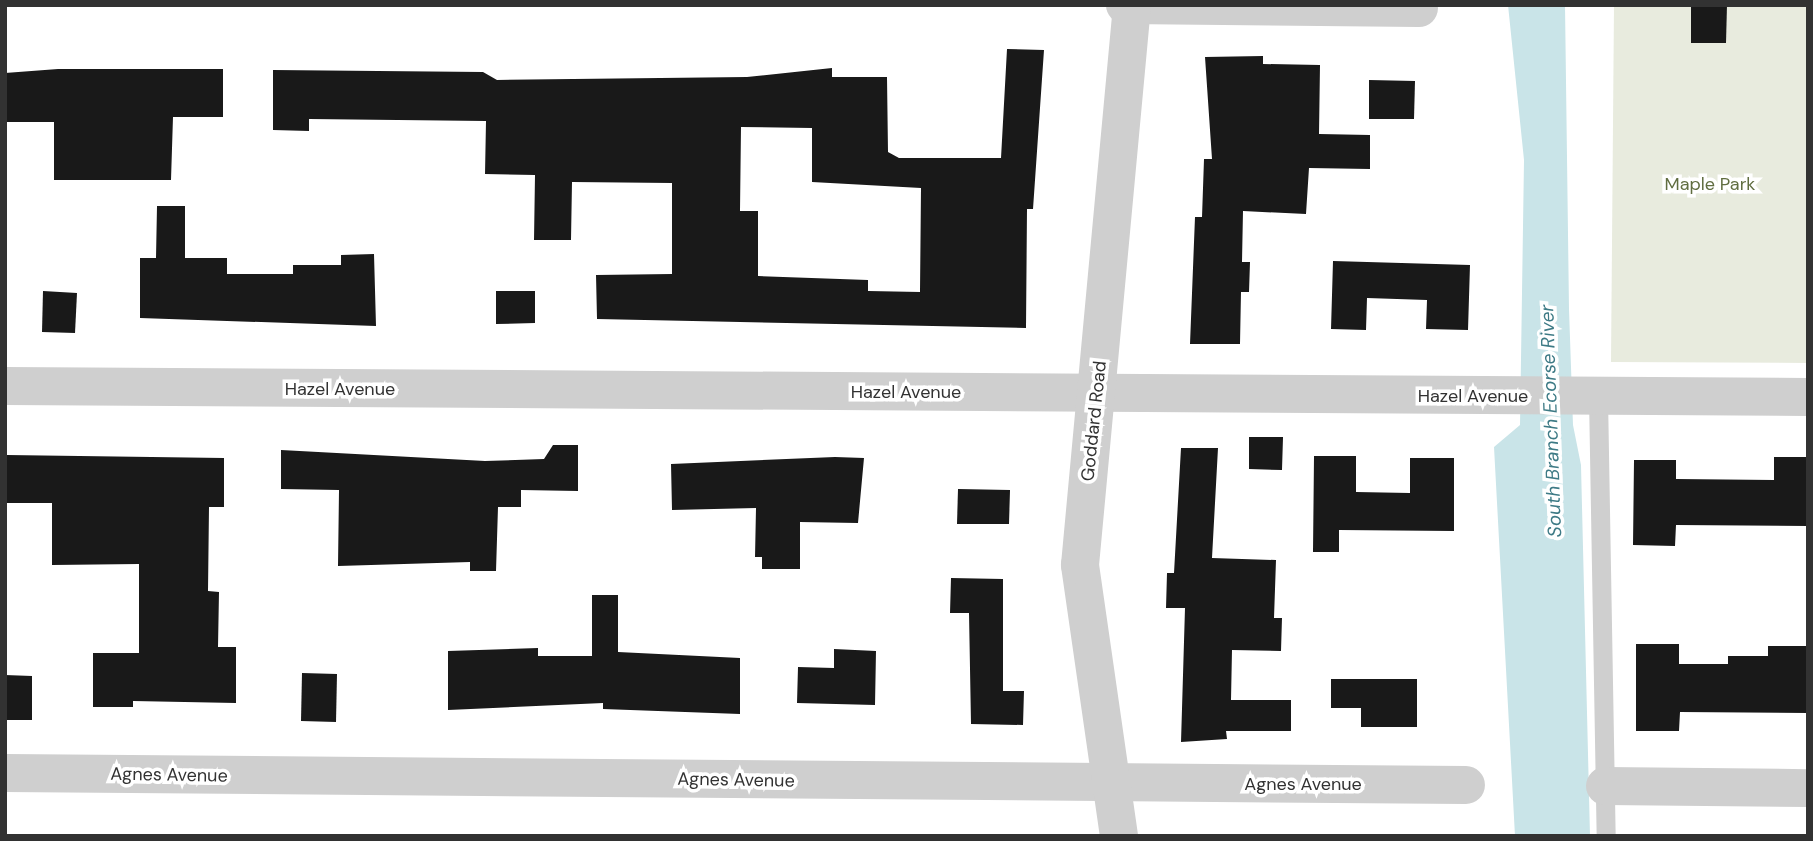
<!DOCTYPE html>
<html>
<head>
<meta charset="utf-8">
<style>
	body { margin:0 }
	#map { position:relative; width:1813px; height:841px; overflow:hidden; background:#fff; font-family:"DM Sans",sans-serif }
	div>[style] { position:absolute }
	.green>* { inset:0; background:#e8ebde }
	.water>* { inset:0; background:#c9e4e8 }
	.building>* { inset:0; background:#191919 }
	.service>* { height:19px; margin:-9.5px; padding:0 9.5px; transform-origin:9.5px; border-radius:9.5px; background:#cfcfcf }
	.minor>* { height:38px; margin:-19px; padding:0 19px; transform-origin:19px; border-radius:19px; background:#cfcfcf }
	.tertiary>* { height:38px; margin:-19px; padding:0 19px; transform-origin:19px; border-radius:19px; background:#cfcfcf }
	span { translate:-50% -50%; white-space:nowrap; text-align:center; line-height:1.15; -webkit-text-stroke:7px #fff; paint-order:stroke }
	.park-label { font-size:18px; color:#606d40 }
	.street-label { font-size:18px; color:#323232 }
	.water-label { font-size:19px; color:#3d7a85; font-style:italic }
	.frame { position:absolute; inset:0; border:7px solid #323232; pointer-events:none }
</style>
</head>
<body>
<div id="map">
	<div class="green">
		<div style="clip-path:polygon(1614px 5px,1808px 5px,1808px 363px,1611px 362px)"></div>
	</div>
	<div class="water">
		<div style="clip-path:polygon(1508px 5px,1565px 5px,1569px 309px,1573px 425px,1581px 465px,1590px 836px,1515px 836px,1494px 447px,1520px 425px,1524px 160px)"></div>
	</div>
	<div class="building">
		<div style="clip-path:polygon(1691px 5px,1727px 5px,1726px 43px,1691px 43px)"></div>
		<div style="clip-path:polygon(evenodd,1007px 49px,1044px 50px,1033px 209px,1027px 209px,1026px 328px,597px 319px,596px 275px,672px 274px,672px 183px,572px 182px,571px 240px,534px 240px,535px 175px,485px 174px,486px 121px,309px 119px,309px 131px,273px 130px,273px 70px,483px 72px,497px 80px,747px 77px,832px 68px,832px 77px,887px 77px,888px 152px,899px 158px,1001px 158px,1007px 49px,741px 127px,812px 128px,812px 182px,921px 188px,920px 292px,868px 291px,868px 280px,758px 276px,758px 211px,740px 211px,741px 127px)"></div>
		<div style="clip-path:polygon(1263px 56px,1263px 64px,1320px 65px,1319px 134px,1370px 135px,1370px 169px,1309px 168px,1306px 214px,1243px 211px,1242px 262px,1250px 262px,1249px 292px,1241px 292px,1240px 344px,1190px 344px,1195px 217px,1202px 217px,1204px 159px,1212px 159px,1205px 57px)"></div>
		<div style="clip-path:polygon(58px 69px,223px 69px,223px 117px,173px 117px,171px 180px,54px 180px,54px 122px,5px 122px,5px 73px)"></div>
		<div style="clip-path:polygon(1369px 80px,1415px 81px,1414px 119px,1369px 119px)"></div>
		<div style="clip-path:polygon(157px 206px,185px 206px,185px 258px,227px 258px,227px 274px,293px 274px,293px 265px,341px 265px,341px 255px,374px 254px,376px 326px,140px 318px,140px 258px,156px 258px)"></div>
		<div style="clip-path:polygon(1333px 261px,1470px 265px,1468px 330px,1426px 329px,1427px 300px,1367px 298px,1366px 330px,1331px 329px)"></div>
		<div style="clip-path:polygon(43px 291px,77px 293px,75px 333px,42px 332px)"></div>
		<div style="clip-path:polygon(496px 291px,535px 291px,535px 323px,496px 324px)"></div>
		<div style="clip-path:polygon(1249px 437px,1283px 437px,1282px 470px,1249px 469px)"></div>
		<div style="clip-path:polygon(553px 445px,578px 445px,578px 491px,521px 490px,521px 507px,498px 507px,496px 571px,470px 571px,470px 562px,338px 566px,339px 490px,281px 489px,281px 450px,485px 461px,544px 459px)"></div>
		<div style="clip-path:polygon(1181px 448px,1218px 448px,1212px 558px,1276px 560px,1274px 618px,1282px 618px,1281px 651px,1232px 650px,1231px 700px,1291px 700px,1291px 731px,1226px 731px,1227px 739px,1181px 742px,1185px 608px,1166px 608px,1167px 573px,1174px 573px)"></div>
		<div style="clip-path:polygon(7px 455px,224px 458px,224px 507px,209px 507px,208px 591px,219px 592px,218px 647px,236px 647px,236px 703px,133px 701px,133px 707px,93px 707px,93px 653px,139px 653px,139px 564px,52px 565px,52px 503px,7px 503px)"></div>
		<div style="clip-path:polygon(1314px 456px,1356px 456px,1356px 492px,1410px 493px,1410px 458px,1454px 458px,1454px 531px,1339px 530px,1339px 552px,1313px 552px)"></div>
		<div style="clip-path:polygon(835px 457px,864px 458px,858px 523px,800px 522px,800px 569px,762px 569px,762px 557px,755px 557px,756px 508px,672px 510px,671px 464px)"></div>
		<div style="clip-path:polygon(1774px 457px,1808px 457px,1808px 526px,1676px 525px,1675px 546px,1633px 545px,1634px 460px,1676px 460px,1676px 479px,1774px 480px)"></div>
		<div style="clip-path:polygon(958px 489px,1010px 490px,1009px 524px,957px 524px)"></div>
		<div style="clip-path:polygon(951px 578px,1003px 579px,1003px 691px,1024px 691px,1023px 725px,971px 724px,969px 613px,950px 613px)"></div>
		<div style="clip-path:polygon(592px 595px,618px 595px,618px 652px,740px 658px,740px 714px,603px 709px,603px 703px,448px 710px,448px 651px,538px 648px,538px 656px,592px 656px)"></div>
		<div style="clip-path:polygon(1636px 644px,1679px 644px,1679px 664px,1728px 664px,1728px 656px,1768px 656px,1768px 646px,1808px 646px,1808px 713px,1680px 712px,1679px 731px,1636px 731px)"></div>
		<div style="clip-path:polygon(834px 649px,876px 651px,875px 705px,797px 703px,798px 667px,834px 668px)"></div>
		<div style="clip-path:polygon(302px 673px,337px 674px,336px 722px,301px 721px)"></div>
		<div style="clip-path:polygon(5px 675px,32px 676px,32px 720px,5px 720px)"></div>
		<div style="clip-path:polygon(1331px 679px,1417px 679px,1417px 727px,1361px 727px,1361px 708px,1331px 708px)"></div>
	</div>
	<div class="service">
		<div style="left:1598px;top:396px;width:440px;rotate:89deg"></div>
	</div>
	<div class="minor">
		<div style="left:1125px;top:5px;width:294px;rotate:0.6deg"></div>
		<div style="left:5px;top:386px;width:1803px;rotate:0.35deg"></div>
		<div style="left:5px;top:773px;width:1461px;rotate:0.47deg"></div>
		<div style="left:1605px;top:786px;width:203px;rotate:0.6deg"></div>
	</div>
	<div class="tertiary">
		<div style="left:1119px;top:836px;width:274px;rotate:-98.2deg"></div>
		<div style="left:1080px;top:565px;width:562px;rotate:-84.69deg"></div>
	</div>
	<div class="park-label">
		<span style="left:1710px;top:184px">Maple Park</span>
	</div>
	<div class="street-label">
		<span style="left:340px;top:389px">Hazel Avenue</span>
		<span style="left:906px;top:392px">Hazel Avenue</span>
		<span style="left:1473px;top:396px">Hazel Avenue</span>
		<span style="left:1094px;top:421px;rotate:-84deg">Goddard Road</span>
		<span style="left:169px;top:775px;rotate:1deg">Agnes Avenue</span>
		<span style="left:736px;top:780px;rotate:1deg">Agnes Avenue</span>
		<span style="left:1303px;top:784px">Agnes Avenue</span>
	</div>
	<div class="water-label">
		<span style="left:1551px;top:421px;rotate:-92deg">South Branch Ecorse River</span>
	</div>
	<div class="frame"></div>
</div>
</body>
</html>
